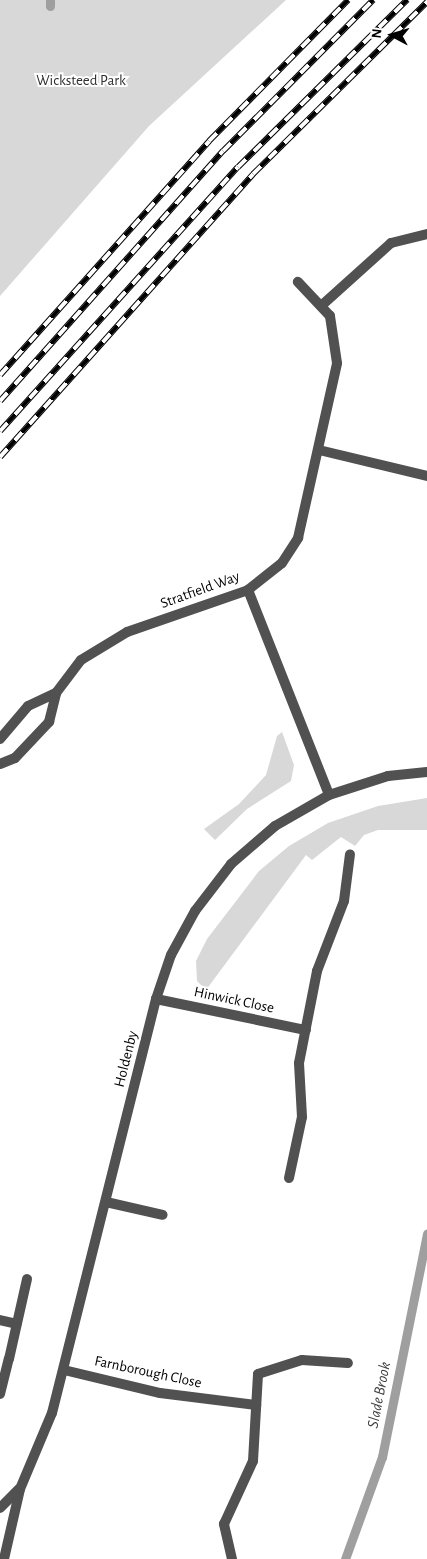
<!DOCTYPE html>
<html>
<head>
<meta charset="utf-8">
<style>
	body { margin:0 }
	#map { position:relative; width:427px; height:1559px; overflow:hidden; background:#fff; font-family:"Alegreya Sans",sans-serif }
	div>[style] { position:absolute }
	.green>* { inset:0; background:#d8d8d8 }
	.stream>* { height:9px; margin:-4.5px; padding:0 4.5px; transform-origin:4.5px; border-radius:4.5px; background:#9f9f9f }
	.service>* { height:10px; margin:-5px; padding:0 5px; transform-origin:5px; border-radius:5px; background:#515151 }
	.minor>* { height:10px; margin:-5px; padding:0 5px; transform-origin:5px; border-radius:5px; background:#515151 }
	.rail>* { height:5.5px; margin-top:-2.75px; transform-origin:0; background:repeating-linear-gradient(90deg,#fff 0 11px,#000 0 22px); box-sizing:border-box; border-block:1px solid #000 }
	span { translate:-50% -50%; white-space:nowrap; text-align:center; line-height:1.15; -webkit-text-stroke:4px #fff; paint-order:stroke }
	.park-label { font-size:15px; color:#2f2f2f }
	.street-label { font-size:15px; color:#000 }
	.water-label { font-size:16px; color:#404040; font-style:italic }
	.north { position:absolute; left:367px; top:10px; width:50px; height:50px; -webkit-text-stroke:4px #fff; paint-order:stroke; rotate:276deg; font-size:14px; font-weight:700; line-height:20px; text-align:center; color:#000 }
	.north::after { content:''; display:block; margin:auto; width:18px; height:22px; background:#000; clip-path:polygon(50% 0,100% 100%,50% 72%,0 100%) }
</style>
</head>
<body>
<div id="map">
	<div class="green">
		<div style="clip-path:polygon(0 0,286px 0,149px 126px,0 296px)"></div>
		<div style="clip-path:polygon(282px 732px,294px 765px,291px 781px,247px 809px,215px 840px,204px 829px,239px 804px,266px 775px,277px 736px)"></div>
		<div style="clip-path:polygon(427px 798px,427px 830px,378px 830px,364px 835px,355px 846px,341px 837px,312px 860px,306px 855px,206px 990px,197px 981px,196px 961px,207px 939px,259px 871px,289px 846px,328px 823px,378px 806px)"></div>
	</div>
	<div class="stream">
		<div style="left:50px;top:0;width:6px;rotate:90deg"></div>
		<div style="left:345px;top:1559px;width:109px;rotate:-70.1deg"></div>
		<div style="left:382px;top:1457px;width:228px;rotate:-78.6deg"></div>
	</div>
	<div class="service">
		<div style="left:317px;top:971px;width:75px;rotate:-68.9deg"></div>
		<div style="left:344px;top:901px;width:47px;rotate:-82.7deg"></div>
		<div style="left:289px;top:1178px;width:62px;rotate:-78deg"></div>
		<div style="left:302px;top:1117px;width:54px;rotate:-93.2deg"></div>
		<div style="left:106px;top:1202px;width:58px;rotate:12.8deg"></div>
		<div style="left:258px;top:1374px;width:46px;rotate:-17.7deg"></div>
		<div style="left:302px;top:1360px;width:46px;rotate:3.7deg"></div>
		<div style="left:0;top:1394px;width:36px;rotate:-76deg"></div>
		<div style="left:232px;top:1559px;width:36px;rotate:-103deg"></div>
		<div style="left:224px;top:1524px;width:69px;rotate:-65.3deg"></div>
	</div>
	<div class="minor">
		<div style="left:321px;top:306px;width:94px;rotate:-42deg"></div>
		<div style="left:391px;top:243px;width:37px;rotate:-14deg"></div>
		<div style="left:319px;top:450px;width:111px;rotate:13.5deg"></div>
		<div style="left:248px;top:590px;width:220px;rotate:68.4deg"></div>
		<div style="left:0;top:739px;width:43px;rotate:-49.7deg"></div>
		<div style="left:28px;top:706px;width:31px;rotate:-25deg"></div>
		<div style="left:0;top:764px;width:16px;rotate:-22deg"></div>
		<div style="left:15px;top:758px;width:50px;rotate:-46.6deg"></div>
		<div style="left:49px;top:722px;width:30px;rotate:-76deg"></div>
		<div style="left:56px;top:693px;width:41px;rotate:-52.9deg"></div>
		<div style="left:81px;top:660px;width:54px;rotate:-31.3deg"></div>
		<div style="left:127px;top:632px;width:128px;rotate:-19.1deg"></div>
		<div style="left:248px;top:590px;width:43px;rotate:-38.5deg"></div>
		<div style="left:282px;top:563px;width:30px;rotate:-57deg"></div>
		<div style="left:298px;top:538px;width:179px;rotate:-77.4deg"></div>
		<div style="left:337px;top:363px;width:48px;rotate:-98.5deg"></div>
		<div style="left:330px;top:316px;width:47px;rotate:-133.3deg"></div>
		<div style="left:156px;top:999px;width:153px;rotate:11.7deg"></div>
		<div style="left:299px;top:1063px;width:94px;rotate:-78.9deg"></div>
		<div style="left:0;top:1320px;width:17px;rotate:13deg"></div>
		<div style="left:9px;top:1359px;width:82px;rotate:-77.3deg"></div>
		<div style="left:64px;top:1370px;width:99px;rotate:13.5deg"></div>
		<div style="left:160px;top:1393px;width:97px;rotate:7.1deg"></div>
		<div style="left:253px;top:1461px;width:87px;rotate:-86.7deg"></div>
		<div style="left:0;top:1508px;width:27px;rotate:-45deg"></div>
		<div style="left:4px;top:1559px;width:72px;rotate:-77.1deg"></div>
		<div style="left:20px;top:1489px;width:82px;rotate:-67.2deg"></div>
		<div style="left:52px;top:1413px;width:427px;rotate:-75.9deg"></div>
		<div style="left:156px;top:999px;width:46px;rotate:-71.2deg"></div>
		<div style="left:171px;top:955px;width:50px;rotate:-61.4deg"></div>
		<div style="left:195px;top:911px;width:59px;rotate:-52.5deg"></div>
		<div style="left:231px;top:864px;width:58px;rotate:-40.8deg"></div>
		<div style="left:275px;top:826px;width:62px;rotate:-29.9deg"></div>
		<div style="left:329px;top:795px;width:62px;rotate:-17.9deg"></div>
		<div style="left:388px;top:776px;width:39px;rotate:-6deg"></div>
	</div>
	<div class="rail">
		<div style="left:0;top:375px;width:314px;rotate:-48.2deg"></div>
		<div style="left:209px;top:141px;width:198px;rotate:-45.4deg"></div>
		<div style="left:0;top:401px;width:335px;rotate:-48.3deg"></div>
		<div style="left:223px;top:151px;width:213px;rotate:-45.2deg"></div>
		<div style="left:0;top:431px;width:355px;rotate:-48deg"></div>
		<div style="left:238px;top:167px;width:238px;rotate:-44.7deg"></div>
		<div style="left:0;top:457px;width:380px;rotate:-48.2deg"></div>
		<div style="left:253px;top:174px;width:245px;rotate:-44.7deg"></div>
	</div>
	<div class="park-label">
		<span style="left:81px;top:81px">Wicksteed Park</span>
	</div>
	<div class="street-label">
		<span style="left:200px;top:590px;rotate:-20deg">Stratfield Way</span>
		<span style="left:234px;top:1000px;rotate:12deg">Hinwick Close</span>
		<span style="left:126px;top:1059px;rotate:-76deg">Holdenby</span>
		<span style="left:148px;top:1372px;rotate:12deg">Farnborough Close</span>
	</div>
	<div class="water-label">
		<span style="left:379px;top:1395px;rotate:-79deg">Slade Brook</span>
	</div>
	<div class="north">N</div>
</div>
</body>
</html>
